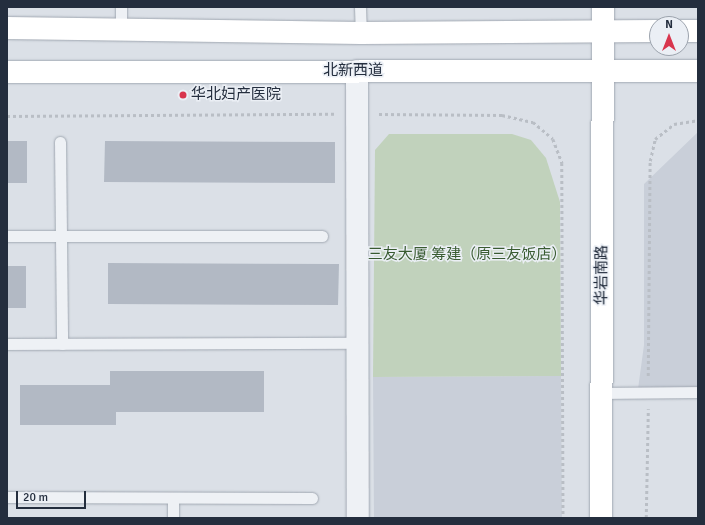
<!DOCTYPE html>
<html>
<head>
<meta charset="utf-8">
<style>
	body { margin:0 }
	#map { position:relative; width:705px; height:525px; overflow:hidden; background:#dbe0e7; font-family:Signika,"Noto Sans SC",sans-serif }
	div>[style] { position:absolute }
	.built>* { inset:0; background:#c9cfd9 }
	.green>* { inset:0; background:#c1d2bc }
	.building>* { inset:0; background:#b2b9c4 }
	.path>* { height:2.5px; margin-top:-1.25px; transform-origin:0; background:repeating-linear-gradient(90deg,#b9bec5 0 3px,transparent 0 6px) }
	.roads { filter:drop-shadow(0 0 1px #a0a7b1) drop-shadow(0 0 1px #a0a7b1) }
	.lane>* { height:11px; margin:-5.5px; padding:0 5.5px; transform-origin:5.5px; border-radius:5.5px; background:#eef1f5 }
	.street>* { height:22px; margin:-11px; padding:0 11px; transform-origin:11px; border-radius:11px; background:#eef1f5 }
	.secondary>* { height:22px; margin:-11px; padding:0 11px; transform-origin:11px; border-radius:11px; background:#fff }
	.primary>* { height:22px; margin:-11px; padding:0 11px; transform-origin:11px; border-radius:11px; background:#fff }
	.dots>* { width:11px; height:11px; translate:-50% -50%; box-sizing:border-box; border:2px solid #ebeff5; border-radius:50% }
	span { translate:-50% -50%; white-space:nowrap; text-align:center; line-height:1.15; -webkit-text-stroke:3px #ebeff5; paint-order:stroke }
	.street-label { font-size:15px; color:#242e3e }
	.poi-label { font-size:15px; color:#242e3e }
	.left { translate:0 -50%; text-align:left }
	.park-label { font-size:15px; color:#395b31 }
	.frame { position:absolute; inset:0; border:8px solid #242e3e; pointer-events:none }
	.north { position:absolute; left:649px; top:16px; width:40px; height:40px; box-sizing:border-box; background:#ebeff5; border:1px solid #9ba2ac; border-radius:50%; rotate:0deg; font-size:11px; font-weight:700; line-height:16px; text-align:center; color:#242e3e }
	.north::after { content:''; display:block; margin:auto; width:14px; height:18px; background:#d8354d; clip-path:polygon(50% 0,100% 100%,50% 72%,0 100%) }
	.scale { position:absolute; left:16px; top:491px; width:70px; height:18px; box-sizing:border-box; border:2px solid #242e3e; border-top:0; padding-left:5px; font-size:12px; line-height:14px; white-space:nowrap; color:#242e3e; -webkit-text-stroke:3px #ebeff5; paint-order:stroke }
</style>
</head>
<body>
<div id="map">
	<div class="built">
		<div style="clip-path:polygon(698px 132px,698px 389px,638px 389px,644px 345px,644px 184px)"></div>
		<div style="clip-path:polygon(561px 376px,562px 518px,374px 518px,373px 377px)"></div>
	</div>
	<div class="green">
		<div style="clip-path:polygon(389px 134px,512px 134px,531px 140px,546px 158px,560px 202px,561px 376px,373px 377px,375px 150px)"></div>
	</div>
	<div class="building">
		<div style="clip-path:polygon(7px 141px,27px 141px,27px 183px,7px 183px)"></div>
		<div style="clip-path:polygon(105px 141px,335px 142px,335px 183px,104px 182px)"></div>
		<div style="clip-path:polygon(108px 263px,339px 264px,338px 305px,108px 304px)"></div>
		<div style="clip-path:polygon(7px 266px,26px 266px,26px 308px,7px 308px)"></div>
		<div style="clip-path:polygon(110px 371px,264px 371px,264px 412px,116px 412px,116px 425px,20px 425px,20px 385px,110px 385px)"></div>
	</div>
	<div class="path">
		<div style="left:379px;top:114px;width:123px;rotate:0.5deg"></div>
		<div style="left:502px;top:115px;width:32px;rotate:13deg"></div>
		<div style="left:533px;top:122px;width:26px;rotate:40deg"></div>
		<div style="left:553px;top:139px;width:26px;rotate:69deg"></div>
		<div style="left:562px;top:163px;width:355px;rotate:89.8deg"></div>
		<div style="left:7px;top:116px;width:327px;rotate:-0.4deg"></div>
		<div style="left:648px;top:376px;width:215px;rotate:-89.5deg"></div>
		<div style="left:650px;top:161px;width:23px;rotate:-77deg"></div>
		<div style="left:655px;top:139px;width:24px;rotate:-38deg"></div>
		<div style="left:674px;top:124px;width:24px;rotate:-9deg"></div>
		<div style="left:646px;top:518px;width:109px;rotate:-88.9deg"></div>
	</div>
	<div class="roads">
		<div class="lane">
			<div style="left:360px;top:7px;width:26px;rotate:88deg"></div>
			<div style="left:121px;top:31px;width:24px;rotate:-90deg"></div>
			<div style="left:60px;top:142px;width:202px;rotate:89.4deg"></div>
			<div style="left:7px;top:236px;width:315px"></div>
			<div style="left:7px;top:344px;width:351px;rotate:-0.2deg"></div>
			<div style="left:602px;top:393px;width:96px;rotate:-0.6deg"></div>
			<div style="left:7px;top:497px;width:305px;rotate:0.2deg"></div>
			<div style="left:173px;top:498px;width:20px;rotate:90deg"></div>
		</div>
		<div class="street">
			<div style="left:357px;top:71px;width:447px;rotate:89.9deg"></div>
		</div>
		<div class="secondary">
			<div style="left:601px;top:518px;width:511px;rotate:-89.78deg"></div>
		</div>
		<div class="primary">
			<div style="left:7px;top:28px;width:354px;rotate:0.8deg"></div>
			<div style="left:361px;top:33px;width:296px;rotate:-0.4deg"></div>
			<div style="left:681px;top:31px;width:17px"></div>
			<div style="left:7px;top:72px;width:691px;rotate:-0.08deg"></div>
		</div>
	</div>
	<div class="dots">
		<div style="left:183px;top:95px;background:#d8354d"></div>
	</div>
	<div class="street-label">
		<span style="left:353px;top:71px">北新西道</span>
		<span style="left:602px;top:275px;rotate:-90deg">华岩南路</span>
	</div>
	<div class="poi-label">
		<span class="left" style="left:191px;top:95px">华北妇产医院</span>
	</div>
	<div class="park-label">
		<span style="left:467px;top:255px">三友大厦 筹建（原三友饭店）</span>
	</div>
	<div class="frame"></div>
	<div class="north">N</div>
	<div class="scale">20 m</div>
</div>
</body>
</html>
